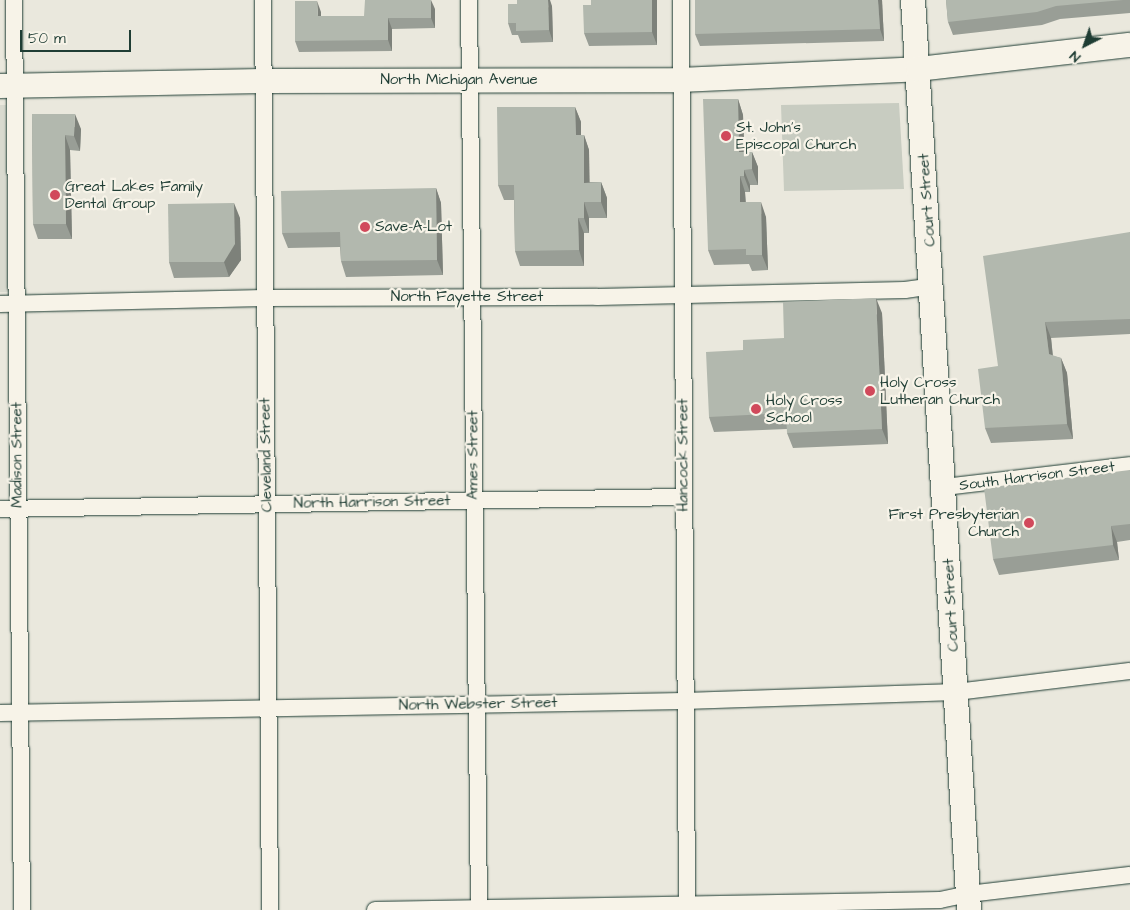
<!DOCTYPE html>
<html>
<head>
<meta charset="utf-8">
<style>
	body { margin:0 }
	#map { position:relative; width:1130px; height:910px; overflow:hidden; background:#eae8dd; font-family:"Architects Daughter",sans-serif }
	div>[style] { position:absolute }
	.built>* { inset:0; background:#d9dacf }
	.green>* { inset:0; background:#c8ccc1 }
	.roads { filter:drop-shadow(0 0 1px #1f3d34) drop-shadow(0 0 1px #1f3d34) }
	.street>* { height:16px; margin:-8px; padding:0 8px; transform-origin:8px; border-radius:8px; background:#f7f3e8 }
	.secondary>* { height:24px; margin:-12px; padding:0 12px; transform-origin:12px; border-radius:12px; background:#f7f3e8 }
	.wall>* { inset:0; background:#999e96 }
	.shaded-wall>* { inset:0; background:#7d817a }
	.building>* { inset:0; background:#b2b8ae }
	.dots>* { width:14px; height:14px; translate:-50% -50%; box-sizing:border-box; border:2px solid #f7f3e8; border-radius:50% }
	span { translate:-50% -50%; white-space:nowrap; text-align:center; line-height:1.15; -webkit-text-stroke:4.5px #f7f3e8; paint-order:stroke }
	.street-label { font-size:15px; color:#1f3d34 }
	.poi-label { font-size:15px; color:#1f3d34 }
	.left { translate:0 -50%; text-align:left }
	.right { translate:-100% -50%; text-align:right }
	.north { position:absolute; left:1060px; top:20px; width:50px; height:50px; -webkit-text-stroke:4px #f7f3e8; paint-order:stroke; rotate:221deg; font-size:14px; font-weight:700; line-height:20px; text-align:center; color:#1f3d34 }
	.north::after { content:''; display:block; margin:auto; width:18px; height:22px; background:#1f3d34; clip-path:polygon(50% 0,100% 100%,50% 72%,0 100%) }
	.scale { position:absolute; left:20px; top:30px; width:111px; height:22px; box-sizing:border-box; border:2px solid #1f3d34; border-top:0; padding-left:6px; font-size:15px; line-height:18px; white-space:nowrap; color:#1f3d34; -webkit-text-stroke:4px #f7f3e8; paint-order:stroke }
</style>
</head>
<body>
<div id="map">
	<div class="built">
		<div style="clip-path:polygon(0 105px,6px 105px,9px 292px,0 292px)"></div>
	</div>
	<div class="green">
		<div style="clip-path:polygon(899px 103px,904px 189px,784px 191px,781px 105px)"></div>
	</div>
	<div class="roads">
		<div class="street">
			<div style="left:14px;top:0;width:910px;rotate:89.5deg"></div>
			<div style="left:263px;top:0;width:910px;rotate:89.56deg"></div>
			<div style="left:469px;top:0;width:910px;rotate:89.37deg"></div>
			<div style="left:681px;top:0;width:910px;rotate:89.62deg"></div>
			<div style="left:0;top:304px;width:264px;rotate:-1.3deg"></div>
			<div style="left:264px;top:298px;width:333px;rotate:-0.2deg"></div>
			<div style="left:597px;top:297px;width:308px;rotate:-1.3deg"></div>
			<div style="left:905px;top:290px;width:28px;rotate:-8deg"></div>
			<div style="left:944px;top:487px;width:187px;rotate:-6.7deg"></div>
			<div style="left:0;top:509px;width:684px;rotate:-1.01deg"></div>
			<div style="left:0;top:713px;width:684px;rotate:-1.01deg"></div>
			<div style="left:684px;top:701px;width:272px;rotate:-1.9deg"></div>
			<div style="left:956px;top:692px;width:175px;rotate:-6.9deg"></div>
			<div style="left:375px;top:910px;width:565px;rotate:-1.01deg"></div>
			<div style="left:940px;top:900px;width:29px;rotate:-12deg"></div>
			<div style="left:968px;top:894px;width:163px;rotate:-6.7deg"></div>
		</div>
		<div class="secondary">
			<div style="left:913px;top:0;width:912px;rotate:86.48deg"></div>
			<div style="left:0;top:86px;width:262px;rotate:-1.1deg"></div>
			<div style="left:262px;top:81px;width:418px;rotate:-0.1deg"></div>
			<div style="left:680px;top:80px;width:238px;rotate:-2.6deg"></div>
			<div style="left:918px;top:69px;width:213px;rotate:-6.5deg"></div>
		</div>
	</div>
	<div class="wall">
		<div style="clip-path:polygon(591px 0,657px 0,657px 45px,589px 46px,584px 33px,591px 5px)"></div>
		<div style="clip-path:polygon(695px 0,882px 0,884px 41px,700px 46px,695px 34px)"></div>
		<div style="clip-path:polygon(946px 0,1130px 0,1130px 13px,1060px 19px,1042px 25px,953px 35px,948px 22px)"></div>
		<div style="clip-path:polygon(552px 6px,553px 42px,521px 43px,518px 35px,512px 35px,508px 23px)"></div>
		<div style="clip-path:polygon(435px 9px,435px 28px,392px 29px,392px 51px,299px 52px,295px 41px,321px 12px,321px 16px,364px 16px)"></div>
		<div style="clip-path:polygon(738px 99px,743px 115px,744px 152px,752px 152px,758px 167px,758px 185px,750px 185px,750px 192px,745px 192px,746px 202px,766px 217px,768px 270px,752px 271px,749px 264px,714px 265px,708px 250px)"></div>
		<div style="clip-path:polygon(575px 107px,581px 122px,581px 135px,584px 135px,589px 150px,589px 182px,601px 182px,607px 198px,607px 218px,589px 218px,589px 233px,584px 233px,584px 266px,520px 266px,515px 251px,514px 200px,504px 200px,498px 185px)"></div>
		<div style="clip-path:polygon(32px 114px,81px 129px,80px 151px,70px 150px,72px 239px,38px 239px,33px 224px)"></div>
		<div style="clip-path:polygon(436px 188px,441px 203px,443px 275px,346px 277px,341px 261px,340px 247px,288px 248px,282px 233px)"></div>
		<div style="clip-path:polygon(240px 218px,241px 260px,229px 277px,174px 278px,169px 262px)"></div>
		<div style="clip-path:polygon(1130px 232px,1130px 334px,1051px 338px,1053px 356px,1061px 358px,1067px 373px,1073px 439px,991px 443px,985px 428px,998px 366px)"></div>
		<div style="clip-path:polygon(882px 313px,888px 444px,793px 448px,787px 433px,787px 429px,714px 432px,709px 417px,743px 350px)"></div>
		<div style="clip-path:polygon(1130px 470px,1130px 540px,1117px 542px,1119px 560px,999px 575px,993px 559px)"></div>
	</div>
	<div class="shaded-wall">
		<div style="clip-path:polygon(431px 0,435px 9px,435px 28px,431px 18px)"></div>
		<div style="clip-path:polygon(548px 0,550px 0,552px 6px,553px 42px,549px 30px)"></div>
		<div style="clip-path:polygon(652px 0,657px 0,657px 45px,652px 32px)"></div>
		<div style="clip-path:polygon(878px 0,882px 0,884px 41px,880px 29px)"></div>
		<div style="clip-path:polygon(317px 1px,321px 12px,321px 27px,318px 16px)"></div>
		<div style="clip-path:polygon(388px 18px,392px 29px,392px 51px,388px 40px)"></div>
		<div style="clip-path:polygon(738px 99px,743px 115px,745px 167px,739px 152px)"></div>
		<div style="clip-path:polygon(575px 107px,581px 122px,581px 150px,576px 135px)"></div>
		<div style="clip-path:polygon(75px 114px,81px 129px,80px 151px,74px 136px)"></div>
		<div style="clip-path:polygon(65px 135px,70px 150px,72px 239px,66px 224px)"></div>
		<div style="clip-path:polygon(584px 135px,589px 150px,590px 198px,584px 183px)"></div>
		<div style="clip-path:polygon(752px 152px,758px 167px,758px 185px,752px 169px)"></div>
		<div style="clip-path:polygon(744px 170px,750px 185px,750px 192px,744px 176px)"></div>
		<div style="clip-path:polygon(740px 176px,745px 192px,746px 218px,740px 202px)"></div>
		<div style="clip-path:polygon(601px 182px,607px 198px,607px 218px,601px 202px)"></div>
		<div style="clip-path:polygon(436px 188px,441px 203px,443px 275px,437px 260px)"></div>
		<div style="clip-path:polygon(584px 202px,589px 218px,589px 233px,584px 218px)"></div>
		<div style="clip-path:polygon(761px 202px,766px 217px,768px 270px,762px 255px)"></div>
		<div style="clip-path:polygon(234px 203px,240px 218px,241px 260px,229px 277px,224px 262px)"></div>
		<div style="clip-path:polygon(578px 218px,584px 233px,584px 266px,579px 250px)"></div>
		<div style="clip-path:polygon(876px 298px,882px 313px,888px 444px,882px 429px)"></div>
		<div style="clip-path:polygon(1045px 322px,1051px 338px,1054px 370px,1049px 354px)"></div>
		<div style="clip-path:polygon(1061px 358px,1067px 373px,1073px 439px,1067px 424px)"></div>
		<div style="clip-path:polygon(1111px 526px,1117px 542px,1119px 560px,1113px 545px)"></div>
	</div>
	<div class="building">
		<div style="clip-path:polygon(365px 0,431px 0,431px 18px,388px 18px,388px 40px,295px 41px,295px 1px,317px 1px,318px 16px,364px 16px)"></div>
		<div style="clip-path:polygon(517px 0,548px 0,549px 30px,516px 31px,516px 23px,508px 23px,508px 4px,517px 4px)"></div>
		<div style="clip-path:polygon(591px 0,652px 0,652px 32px,584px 33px,583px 5px,591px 5px)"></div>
		<div style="clip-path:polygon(695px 0,878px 0,880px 29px,695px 34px)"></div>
		<div style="clip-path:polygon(946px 0,1123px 0,1056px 6px,1037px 12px,948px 22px)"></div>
		<div style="clip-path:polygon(703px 99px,738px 99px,739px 152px,752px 152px,752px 169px,744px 170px,744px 176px,740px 176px,740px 202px,761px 202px,762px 255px,746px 255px,746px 249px,708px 250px)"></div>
		<div style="clip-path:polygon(497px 107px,575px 107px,576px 135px,584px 135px,584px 183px,601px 182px,601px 202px,584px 202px,584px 218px,578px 218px,579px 250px,515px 251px,514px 185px,498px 185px)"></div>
		<div style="clip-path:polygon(32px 114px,75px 114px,74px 136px,65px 135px,66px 224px,33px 224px)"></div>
		<div style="clip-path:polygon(436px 188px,437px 260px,341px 261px,340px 232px,282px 233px,281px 191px)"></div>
		<div style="clip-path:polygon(234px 203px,235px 244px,224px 262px,169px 262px,168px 204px)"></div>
		<div style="clip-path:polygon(1130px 232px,1130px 319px,1045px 322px,1049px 354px,1061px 358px,1067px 424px,985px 428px,978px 369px,998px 366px,983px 256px)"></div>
		<div style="clip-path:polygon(876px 298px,882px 429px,787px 433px,786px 413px,709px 417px,706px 352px,743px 350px,743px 340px,784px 338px,783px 302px)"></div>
		<div style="clip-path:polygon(1130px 470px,1130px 524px,1111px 526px,1113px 545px,993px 559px,984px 488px)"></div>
	</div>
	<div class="dots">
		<div style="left:726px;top:136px;background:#d1495b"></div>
		<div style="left:55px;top:195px;background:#d1495b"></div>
		<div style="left:365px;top:227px;background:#d1495b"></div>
		<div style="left:870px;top:391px;background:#d1495b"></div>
		<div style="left:756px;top:409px;background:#d1495b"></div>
		<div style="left:1029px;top:523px;background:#d1495b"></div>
	</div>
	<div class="street-label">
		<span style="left:459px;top:80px">North Michigan Avenue</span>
		<span style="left:927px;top:200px;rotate:-94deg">Court Street</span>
		<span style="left:467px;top:297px">North Fayette Street</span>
		<span style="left:17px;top:455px;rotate:-90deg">Madison Street</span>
		<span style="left:266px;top:455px;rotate:-91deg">Cleveland Street</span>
		<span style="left:473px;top:455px;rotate:-90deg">Ames Street</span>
		<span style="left:683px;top:455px;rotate:-90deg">Hancock Street</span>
		<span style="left:1037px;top:476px;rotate:-7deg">South Harrison Street</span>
		<span style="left:372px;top:502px;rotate:-1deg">North Harrison Street</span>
		<span style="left:951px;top:605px;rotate:-93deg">Court Street</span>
		<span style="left:478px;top:704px;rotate:-1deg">North Webster Street</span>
	</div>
	<div class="poi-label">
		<span class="left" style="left:736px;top:136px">St. John's<br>Episcopal Church</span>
		<span class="left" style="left:65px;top:195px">Great Lakes Family<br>Dental Group</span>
		<span class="left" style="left:375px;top:227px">Save-A-Lot</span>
		<span class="left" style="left:880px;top:391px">Holy Cross<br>Lutheran Church</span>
		<span class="left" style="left:766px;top:409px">Holy Cross<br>School</span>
		<span class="right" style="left:1019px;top:523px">First Presbyterian<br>Church</span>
	</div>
	<div class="north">N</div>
	<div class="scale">50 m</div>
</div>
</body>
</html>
